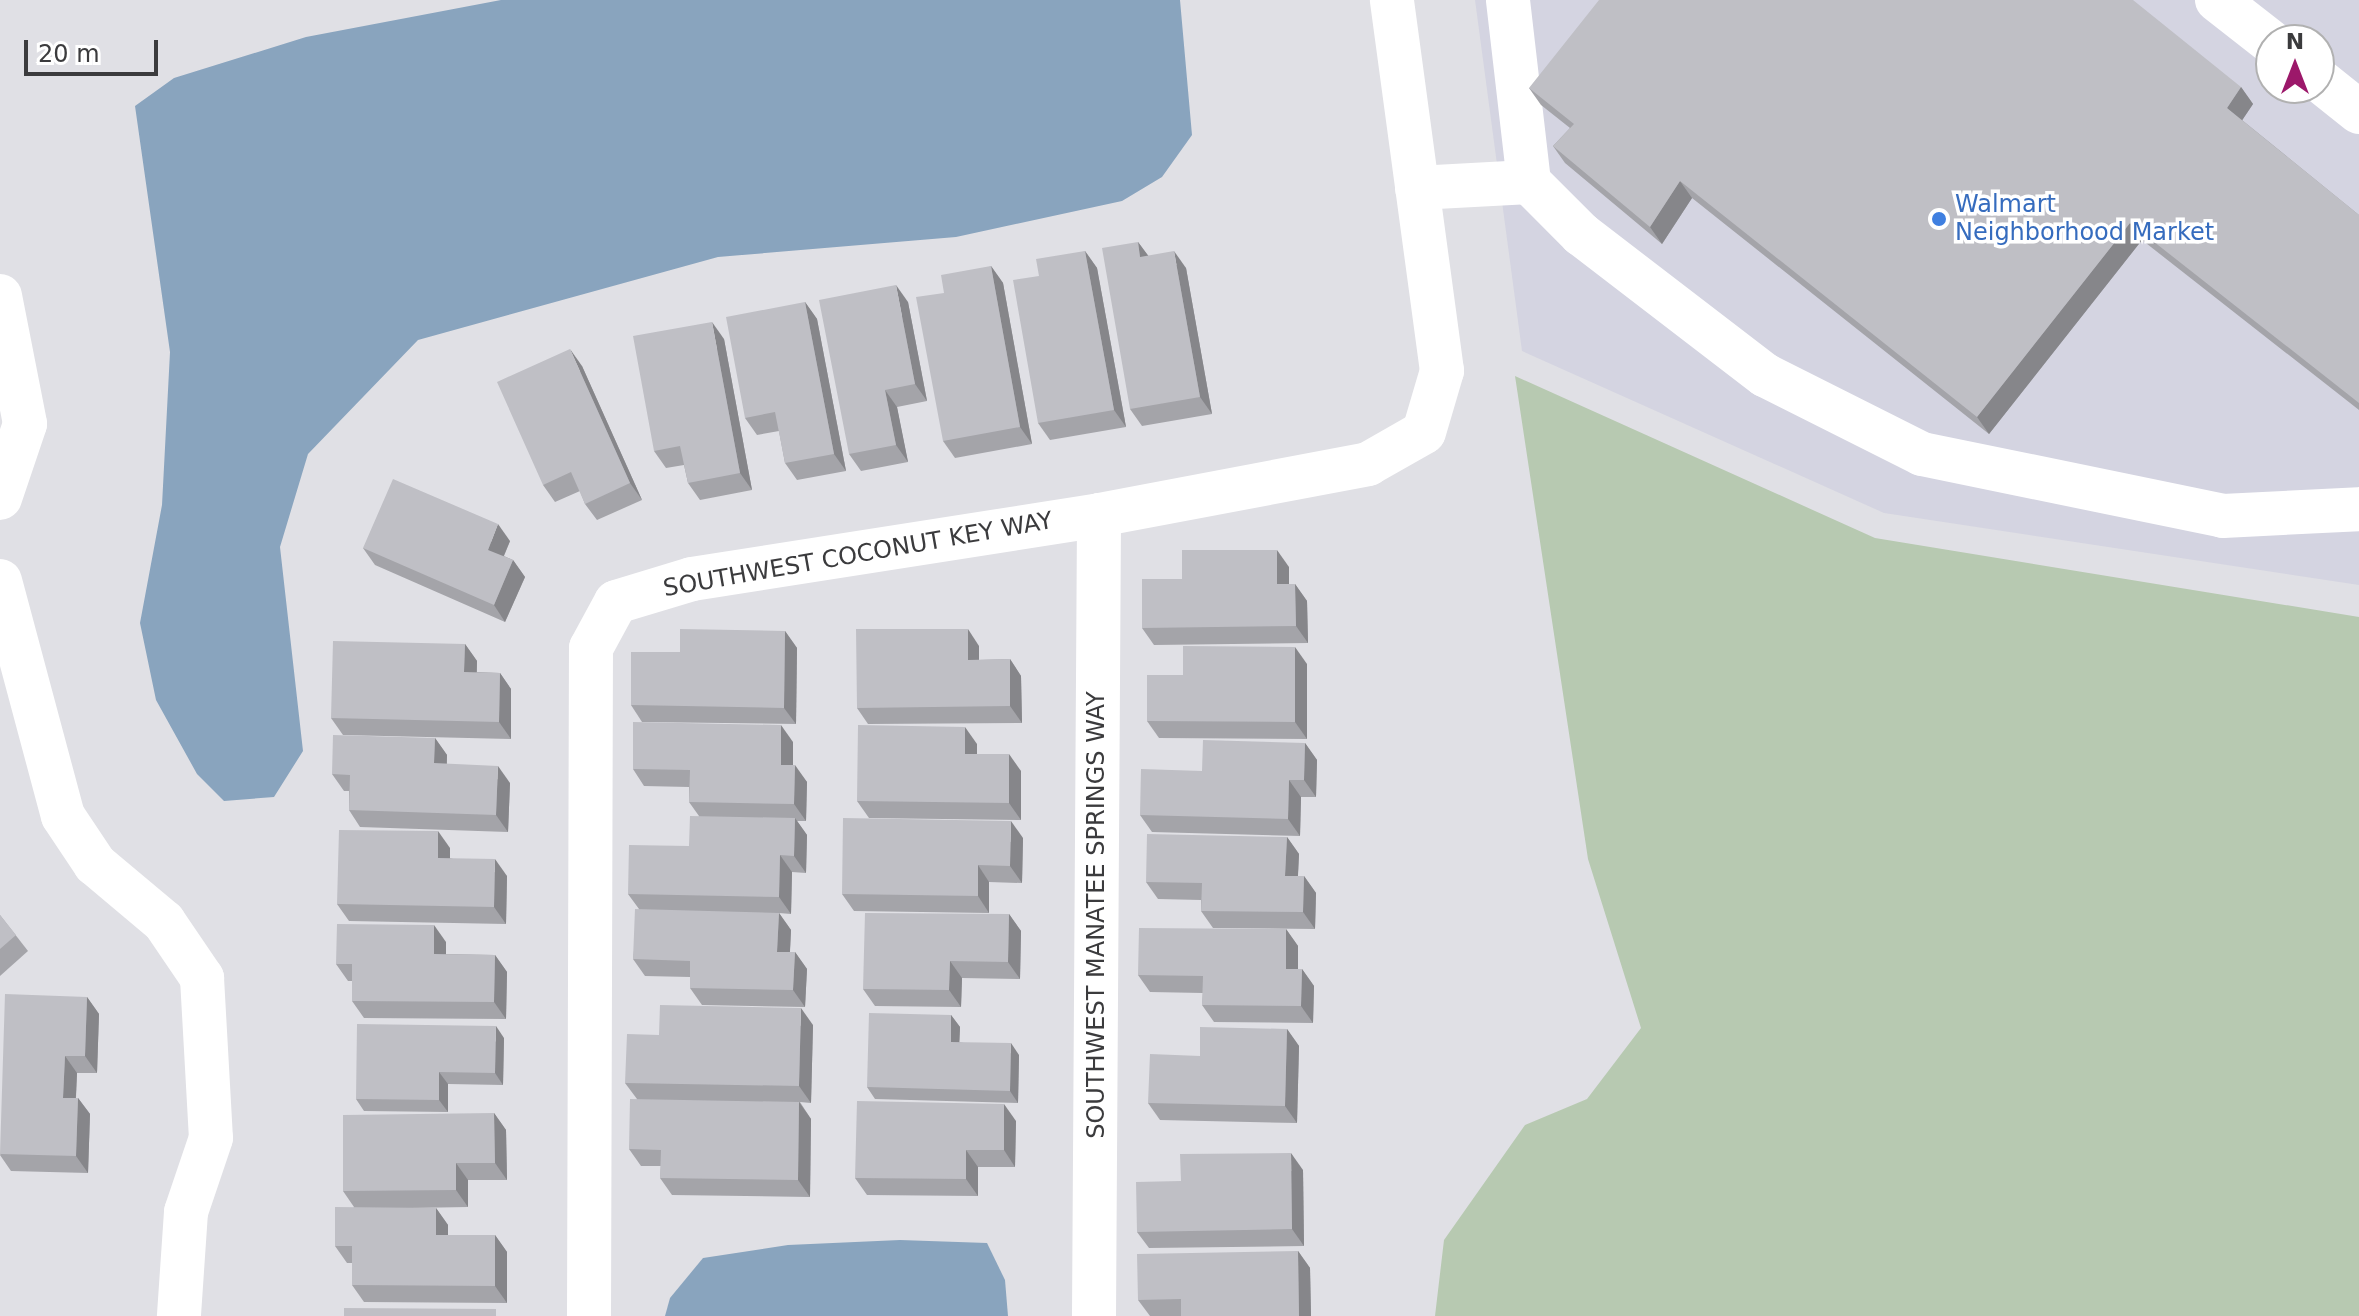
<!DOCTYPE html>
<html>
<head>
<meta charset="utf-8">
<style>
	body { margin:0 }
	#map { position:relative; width:2359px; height:1316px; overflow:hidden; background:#e0e0e5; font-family:"DejaVu Sans",sans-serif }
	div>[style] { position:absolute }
	.built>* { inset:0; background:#d4d4e1 }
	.green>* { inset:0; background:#b7c9b1 }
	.water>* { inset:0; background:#89a4be }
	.minor>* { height:44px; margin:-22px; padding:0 22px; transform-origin:22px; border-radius:22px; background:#fff }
	.wall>* { inset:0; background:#a4a4a9 }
	.shaded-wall>* { inset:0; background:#86868a }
	.building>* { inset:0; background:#bfbfc5 }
	.dots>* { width:22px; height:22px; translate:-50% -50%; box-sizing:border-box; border:4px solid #fff; border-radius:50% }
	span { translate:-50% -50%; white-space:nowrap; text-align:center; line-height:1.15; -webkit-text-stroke:7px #fff; paint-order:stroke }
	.shop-label { font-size:24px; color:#366cbe }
	.left { translate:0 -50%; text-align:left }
	.street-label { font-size:24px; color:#3b3b3d }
	.north { position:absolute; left:2255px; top:24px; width:80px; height:80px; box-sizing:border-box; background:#fff; border:2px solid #b1b1b1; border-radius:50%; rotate:0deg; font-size:22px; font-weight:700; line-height:32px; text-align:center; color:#3b3b3d }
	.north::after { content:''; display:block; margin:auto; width:28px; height:36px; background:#9c186a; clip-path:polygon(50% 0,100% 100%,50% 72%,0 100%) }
	.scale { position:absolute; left:24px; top:40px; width:134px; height:36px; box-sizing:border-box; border:4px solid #3b3b3d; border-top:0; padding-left:10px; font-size:24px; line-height:28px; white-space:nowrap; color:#3b3b3d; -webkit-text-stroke:6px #fff; paint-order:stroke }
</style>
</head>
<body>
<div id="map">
	<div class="built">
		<div style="clip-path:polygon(evenodd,1475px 0,2359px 0,2359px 585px,1884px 513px,1522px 351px,1475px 0,2271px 40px,2319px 40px,2319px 88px,2271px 88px,2271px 40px)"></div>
	</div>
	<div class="green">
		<div style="clip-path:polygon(1515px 376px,1875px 538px,2359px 617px,2359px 1316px,1435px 1316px,1444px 1240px,1525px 1125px,1587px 1099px,1641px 1028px,1588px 859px)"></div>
	</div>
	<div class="water">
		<div style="clip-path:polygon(501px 0,1180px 0,1192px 135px,1162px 177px,1122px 201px,956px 237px,718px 257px,418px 340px,308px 454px,280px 547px,303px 751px,274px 797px,224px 801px,197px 774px,156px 700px,140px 623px,162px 505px,170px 352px,135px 106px,174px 78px,306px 37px)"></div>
		<div style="clip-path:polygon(900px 1240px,987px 1243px,1005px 1280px,1008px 1316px,665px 1316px,670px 1298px,703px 1258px,788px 1245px)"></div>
	</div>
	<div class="minor">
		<div style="left:2217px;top:0;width:68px;rotate:37.9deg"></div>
		<div style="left:2319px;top:80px;width:51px;rotate:38.7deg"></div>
		<div style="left:1529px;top:182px;width:74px;rotate:45deg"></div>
		<div style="left:1581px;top:234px;width:232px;rotate:37.5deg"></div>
		<div style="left:1765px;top:375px;width:176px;rotate:26.7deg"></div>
		<div style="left:1922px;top:454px;width:307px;rotate:11.6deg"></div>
		<div style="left:2223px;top:516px;width:136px;rotate:-2.9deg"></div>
		<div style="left:1417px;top:188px;width:112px;rotate:-3.1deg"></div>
		<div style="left:1529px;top:182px;width:183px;rotate:-96.6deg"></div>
		<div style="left:0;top:296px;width:130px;rotate:78.9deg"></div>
		<div style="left:25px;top:424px;width:78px;rotate:108.7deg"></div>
		<div style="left:0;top:581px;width:243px;rotate:75deg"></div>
		<div style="left:63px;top:816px;width:58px;rotate:56.3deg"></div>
		<div style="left:95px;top:864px;width:90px;rotate:40deg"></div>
		<div style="left:164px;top:922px;width:68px;rotate:55.8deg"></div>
		<div style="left:202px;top:978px;width:160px;rotate:86.8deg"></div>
		<div style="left:211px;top:1138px;width:78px;rotate:108.7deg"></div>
		<div style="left:186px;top:1212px;width:104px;rotate:93.9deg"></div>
		<div style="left:589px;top:1316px;width:668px;rotate:-89.83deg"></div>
		<div style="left:591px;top:648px;width:52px;rotate:-61.5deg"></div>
		<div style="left:616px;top:602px;width:79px;rotate:-16.8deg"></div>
		<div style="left:692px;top:579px;width:412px;rotate:-8.9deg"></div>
		<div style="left:1099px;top:515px;width:274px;rotate:-10.7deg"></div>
		<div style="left:1368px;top:464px;width:64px;rotate:-29.7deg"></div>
		<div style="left:1424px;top:432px;width:64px;rotate:-73.6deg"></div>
		<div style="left:1442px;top:371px;width:374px;rotate:-97.7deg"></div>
		<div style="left:1094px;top:1316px;width:801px;rotate:-89.64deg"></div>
	</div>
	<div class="wall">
		<div style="clip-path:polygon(2241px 87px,2253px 104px,2242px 120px,2359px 215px,2359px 410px,2142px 240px,1989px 434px,1692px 198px,1662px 244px,1565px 163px,1553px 146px,1570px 128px,1541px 105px,1529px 88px)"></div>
		<div style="clip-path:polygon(1138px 242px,1148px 256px,1186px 268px,1212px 414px,1142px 426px,1130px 409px)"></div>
		<div style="clip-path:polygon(1085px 251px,1097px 268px,1126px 427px,1050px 440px,1038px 423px,1039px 276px)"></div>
		<div style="clip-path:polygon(991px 266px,1003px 283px,1032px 444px,955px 458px,943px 441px,944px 293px)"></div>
		<div style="clip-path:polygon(805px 302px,817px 319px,846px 471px,797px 480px,785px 463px,779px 431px,757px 435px,745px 418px)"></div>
		<div style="clip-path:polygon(908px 302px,927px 401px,897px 407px,908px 462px,861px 471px,849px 454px)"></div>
		<div style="clip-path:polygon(724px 339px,752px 490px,700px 500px,688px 483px,684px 465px,666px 468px,654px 451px)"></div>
		<div style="clip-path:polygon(582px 366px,642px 500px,597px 520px,585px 504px,580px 491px,555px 502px,543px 485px)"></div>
		<div style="clip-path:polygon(510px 541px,504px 556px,513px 560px,525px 577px,505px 622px,375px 565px,363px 548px)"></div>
		<div style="clip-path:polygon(1289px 567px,1289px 584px,1295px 584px,1307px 601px,1308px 643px,1154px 645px,1142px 628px)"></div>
		<div style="clip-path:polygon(785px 631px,797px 648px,796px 724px,642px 722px,631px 705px,680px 652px)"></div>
		<div style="clip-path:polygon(465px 644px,477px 661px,477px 672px,500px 673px,511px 689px,511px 739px,343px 735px,331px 718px)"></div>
		<div style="clip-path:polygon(979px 646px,979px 660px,1010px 659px,1021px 676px,1022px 723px,868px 724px,857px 708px)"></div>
		<div style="clip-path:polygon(1307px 664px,1307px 739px,1159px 738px,1147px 721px)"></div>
		<div style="clip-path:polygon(435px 738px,447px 755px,447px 764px,510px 783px,508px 832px,360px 827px,349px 810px,349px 791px,344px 791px,332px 774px)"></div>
		<div style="clip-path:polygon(793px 742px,793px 765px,807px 782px,806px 821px,797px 821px,807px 835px,806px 873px,792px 872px,791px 914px,779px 913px,791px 930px,790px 952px,795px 952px,807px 969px,805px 1007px,702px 1005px,690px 988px,690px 977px,645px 976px,633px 959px,639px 909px,628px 894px,689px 846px,699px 816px,689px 802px,689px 787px,644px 786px,633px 769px)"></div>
		<div style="clip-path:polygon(1305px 743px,1317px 760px,1316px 797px,1301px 797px,1300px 836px,1152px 832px,1140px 815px,1202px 771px)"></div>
		<div style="clip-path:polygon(977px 744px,977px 754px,1021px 771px,1021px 820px,869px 818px,857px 801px)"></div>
		<div style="clip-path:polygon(1287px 837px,1299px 854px,1298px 876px,1304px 876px,1316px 893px,1315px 929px,1213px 928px,1201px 911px,1201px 900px,1158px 899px,1146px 882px)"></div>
		<div style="clip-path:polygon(1023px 838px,1022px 883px,989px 882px,989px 913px,854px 911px,842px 894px)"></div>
		<div style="clip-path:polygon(450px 848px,450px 858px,507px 876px,506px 924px,349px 921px,337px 904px)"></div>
		<div style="clip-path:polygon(1009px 914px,1021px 931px,1020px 979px,962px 978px,961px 1007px,875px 1006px,863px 989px)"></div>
		<div style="clip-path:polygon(0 915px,28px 951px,0 976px)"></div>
		<div style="clip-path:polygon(1286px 929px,1298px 946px,1298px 969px,1302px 969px,1314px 986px,1313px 1023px,1214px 1022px,1202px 1005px,1203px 993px,1150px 992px,1138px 975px)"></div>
		<div style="clip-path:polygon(446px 942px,446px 954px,495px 955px,507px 972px,506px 1019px,364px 1018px,352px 1001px,352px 981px,348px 981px,336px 964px)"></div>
		<div style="clip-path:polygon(87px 997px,99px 1014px,97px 1073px,77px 1073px,76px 1098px,78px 1098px,90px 1114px,88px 1173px,11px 1171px,0 1155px)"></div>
		<div style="clip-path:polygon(951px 1015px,960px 1027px,959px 1042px,1019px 1055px,1018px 1103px,875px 1099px,867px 1087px)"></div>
		<div style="clip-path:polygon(813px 1025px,811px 1103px,800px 1102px,811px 1119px,810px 1197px,672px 1195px,660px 1178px,661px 1166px,641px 1166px,629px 1149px,637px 1099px,625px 1083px,659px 1035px)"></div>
		<div style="clip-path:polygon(1287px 1029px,1299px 1046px,1297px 1123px,1160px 1120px,1148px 1103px,1200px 1056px)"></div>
		<div style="clip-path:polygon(504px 1038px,503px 1085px,448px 1084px,448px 1112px,364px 1111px,356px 1099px)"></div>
		<div style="clip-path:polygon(494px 1113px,506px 1130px,507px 1180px,468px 1180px,468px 1207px,411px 1208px,436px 1208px,448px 1225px,448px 1235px,495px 1235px,507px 1252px,507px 1303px,364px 1302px,352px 1285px,352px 1263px,347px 1263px,335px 1246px,354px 1207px,343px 1191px)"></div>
		<div style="clip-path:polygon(1016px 1121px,1015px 1167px,978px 1167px,978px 1196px,867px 1195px,855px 1178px)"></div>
		<div style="clip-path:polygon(1303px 1170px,1304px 1246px,1149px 1248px,1137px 1232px,1181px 1181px)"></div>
		<div style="clip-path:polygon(1298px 1251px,1310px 1268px,1311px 1316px,1150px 1316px,1138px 1300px)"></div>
	</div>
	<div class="shaded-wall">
		<div style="clip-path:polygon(2241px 87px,2253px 104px,2239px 125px,2227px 108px)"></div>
		<div style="clip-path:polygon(1680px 181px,1692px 198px,1662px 244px,1650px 227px)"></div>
		<div style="clip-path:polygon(2130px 223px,2142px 240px,1989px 434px,1977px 417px)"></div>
		<div style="clip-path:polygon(1138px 242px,1150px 258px,1140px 257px)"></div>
		<div style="clip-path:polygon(1085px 251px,1097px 268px,1126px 427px,1114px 410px)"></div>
		<div style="clip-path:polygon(1174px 251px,1186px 268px,1212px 414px,1200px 397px)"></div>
		<div style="clip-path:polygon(991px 266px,1003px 283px,1032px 444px,1020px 427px)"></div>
		<div style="clip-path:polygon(896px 285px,908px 302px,927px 401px,915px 384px)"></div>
		<div style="clip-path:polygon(805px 302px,817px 319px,846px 471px,834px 454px)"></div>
		<div style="clip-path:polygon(712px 322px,724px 339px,752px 490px,740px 473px)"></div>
		<div style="clip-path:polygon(570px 349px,582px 366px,642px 500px,630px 483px)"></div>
		<div style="clip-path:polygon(885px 390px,897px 407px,908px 462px,896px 445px)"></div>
		<div style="clip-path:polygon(498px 524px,510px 541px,499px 567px,488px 550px)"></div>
		<div style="clip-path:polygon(1277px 550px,1289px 567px,1289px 601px,1277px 584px)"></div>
		<div style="clip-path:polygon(513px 560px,525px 577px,505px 622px,494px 605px)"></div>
		<div style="clip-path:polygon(1295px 584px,1307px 601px,1308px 643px,1296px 626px)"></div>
		<div style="clip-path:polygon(968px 629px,979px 646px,979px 677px,968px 660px)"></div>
		<div style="clip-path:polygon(785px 631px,797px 648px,796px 724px,784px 708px)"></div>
		<div style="clip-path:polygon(465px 644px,477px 661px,476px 689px,464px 672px)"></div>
		<div style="clip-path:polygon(1295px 647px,1307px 664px,1307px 739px,1295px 722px)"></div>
		<div style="clip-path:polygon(1010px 659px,1021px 676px,1022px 723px,1010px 706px)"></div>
		<div style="clip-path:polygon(500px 673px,511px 689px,511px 739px,499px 722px)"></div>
		<div style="clip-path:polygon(781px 725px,793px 742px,793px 782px,781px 765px)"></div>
		<div style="clip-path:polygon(965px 727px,977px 744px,977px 771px,965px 754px)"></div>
		<div style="clip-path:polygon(435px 738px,447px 755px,446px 780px,434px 763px)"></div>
		<div style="clip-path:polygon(1305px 743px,1317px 760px,1316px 797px,1304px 780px)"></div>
		<div style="clip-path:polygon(1009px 754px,1021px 771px,1021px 820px,1009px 803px)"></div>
		<div style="clip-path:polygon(795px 765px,807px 782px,806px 821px,794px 804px)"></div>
		<div style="clip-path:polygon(498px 766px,510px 783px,508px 832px,496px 815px)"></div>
		<div style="clip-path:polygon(1289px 780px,1301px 797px,1300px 836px,1288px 819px)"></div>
		<div style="clip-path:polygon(795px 818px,807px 835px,806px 873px,794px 856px)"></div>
		<div style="clip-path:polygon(1011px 821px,1023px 838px,1022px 883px,1010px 866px)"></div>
		<div style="clip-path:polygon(438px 831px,450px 848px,450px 875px,438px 858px)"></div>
		<div style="clip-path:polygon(1287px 837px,1299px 854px,1297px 893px,1285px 876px)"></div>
		<div style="clip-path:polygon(780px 855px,792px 872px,791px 914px,779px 897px)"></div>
		<div style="clip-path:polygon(495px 859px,507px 876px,506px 924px,494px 907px)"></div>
		<div style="clip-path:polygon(978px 865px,989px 882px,989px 913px,978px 896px)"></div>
		<div style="clip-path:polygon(1304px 876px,1316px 893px,1315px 929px,1303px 912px)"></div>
		<div style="clip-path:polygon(779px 913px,791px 930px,789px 969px,777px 952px)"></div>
		<div style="clip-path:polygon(1009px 914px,1021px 931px,1020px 979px,1008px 962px)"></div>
		<div style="clip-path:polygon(434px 925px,446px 942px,446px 971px,434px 954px)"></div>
		<div style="clip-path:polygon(1286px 929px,1298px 946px,1298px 986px,1286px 969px)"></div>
		<div style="clip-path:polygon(795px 952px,807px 969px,805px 1007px,793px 990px)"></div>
		<div style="clip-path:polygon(495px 955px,507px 972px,506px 1019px,494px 1002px)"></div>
		<div style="clip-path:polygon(950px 961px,962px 978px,961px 1007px,949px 990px)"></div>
		<div style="clip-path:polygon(1302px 969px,1314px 986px,1313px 1023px,1301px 1006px)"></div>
		<div style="clip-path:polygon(87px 997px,99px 1014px,97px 1073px,85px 1056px)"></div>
		<div style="clip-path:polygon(801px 1008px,813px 1025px,811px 1103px,799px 1086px)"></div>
		<div style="clip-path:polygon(951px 1015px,960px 1027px,959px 1053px,951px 1042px)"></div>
		<div style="clip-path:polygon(496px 1026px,504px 1038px,503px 1085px,495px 1073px)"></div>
		<div style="clip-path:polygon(1287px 1029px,1299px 1046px,1297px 1123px,1285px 1106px)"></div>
		<div style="clip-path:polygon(1011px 1043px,1019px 1055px,1018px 1103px,1010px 1091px)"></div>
		<div style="clip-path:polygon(65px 1056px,77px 1073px,75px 1114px,63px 1098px)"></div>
		<div style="clip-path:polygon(439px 1072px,448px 1084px,448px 1112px,439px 1100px)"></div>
		<div style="clip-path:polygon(78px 1098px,90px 1114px,88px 1173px,76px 1156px)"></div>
		<div style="clip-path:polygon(799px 1102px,811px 1119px,810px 1197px,798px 1180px)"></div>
		<div style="clip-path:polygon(1004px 1104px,1016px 1121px,1015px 1167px,1004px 1150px)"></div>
		<div style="clip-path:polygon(494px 1113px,506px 1130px,507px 1180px,495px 1163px)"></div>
		<div style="clip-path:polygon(966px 1150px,978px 1167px,978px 1196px,966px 1179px)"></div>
		<div style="clip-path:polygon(1291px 1153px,1303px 1170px,1304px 1246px,1292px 1229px)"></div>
		<div style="clip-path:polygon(456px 1163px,468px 1180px,468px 1207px,456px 1190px)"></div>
		<div style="clip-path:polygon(436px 1208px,448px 1225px,448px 1252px,436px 1235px)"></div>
		<div style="clip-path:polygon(495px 1235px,507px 1252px,507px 1303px,495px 1286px)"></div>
		<div style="clip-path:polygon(1298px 1251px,1310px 1268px,1311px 1316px,1299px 1316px)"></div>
	</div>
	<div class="building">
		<div style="clip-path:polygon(1599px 0,2133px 0,2241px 87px,2227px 108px,2359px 215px,2359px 403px,2130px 223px,1977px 417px,1680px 181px,1650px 227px,1553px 146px,1574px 124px,1529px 88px)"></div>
		<div style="clip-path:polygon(1138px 242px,1140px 257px,1174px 251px,1200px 397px,1130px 409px,1102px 248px)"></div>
		<div style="clip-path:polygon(1085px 251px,1114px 410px,1038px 423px,1013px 280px,1039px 276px,1036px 259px)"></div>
		<div style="clip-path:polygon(991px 266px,1020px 427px,943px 441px,916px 297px,944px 293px,941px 275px)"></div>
		<div style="clip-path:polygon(896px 285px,915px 384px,885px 390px,896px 445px,849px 454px,819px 300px)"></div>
		<div style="clip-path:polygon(805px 302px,834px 454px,785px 463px,775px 412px,745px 418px,726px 317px)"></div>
		<div style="clip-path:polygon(712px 322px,740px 473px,688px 483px,680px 446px,654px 451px,633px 336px)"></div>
		<div style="clip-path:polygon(570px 349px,630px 483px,585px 504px,571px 472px,543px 485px,497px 382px)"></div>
		<div style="clip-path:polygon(393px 479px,498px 524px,488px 550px,513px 560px,494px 605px,363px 548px)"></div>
		<div style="clip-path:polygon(1182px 550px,1277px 550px,1277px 584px,1295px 584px,1296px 626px,1142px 628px,1142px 579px,1182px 579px)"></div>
		<div style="clip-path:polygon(680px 629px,785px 631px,784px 708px,631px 705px,631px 652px,680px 652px)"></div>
		<div style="clip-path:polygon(856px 629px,968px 629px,968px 660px,1010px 659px,1010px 706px,857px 708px)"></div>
		<div style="clip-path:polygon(333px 641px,465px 644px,464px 672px,500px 673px,499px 722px,331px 718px)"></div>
		<div style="clip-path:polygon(1183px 646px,1295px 647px,1295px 722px,1147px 721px,1147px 675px,1183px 675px)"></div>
		<div style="clip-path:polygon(633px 722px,781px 725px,781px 765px,795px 765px,794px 804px,689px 802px,690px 770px,633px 769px)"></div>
		<div style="clip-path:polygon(858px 725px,965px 727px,965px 754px,1009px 754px,1009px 803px,857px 801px)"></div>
		<div style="clip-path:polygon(333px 735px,435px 738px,434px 763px,498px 766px,496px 815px,349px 810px,350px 775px,332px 774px)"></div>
		<div style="clip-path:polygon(1203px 740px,1305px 743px,1304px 780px,1289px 780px,1288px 819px,1140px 815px,1141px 769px,1202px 771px)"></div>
		<div style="clip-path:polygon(690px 816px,795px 818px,794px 856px,780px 855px,779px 897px,628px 894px,629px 845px,689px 846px)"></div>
		<div style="clip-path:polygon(843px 818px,1011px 821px,1010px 866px,978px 865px,978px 896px,842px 894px)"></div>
		<div style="clip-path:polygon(339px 830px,438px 831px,438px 858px,495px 859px,494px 907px,337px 904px)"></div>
		<div style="clip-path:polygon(1147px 834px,1287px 837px,1285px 876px,1304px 876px,1303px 912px,1201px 911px,1202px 883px,1146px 882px)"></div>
		<div style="clip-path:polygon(635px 909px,779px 913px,777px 952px,795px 952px,793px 990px,690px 988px,690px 961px,633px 959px)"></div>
		<div style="clip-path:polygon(865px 913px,1009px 914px,1008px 962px,950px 961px,949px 990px,863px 989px)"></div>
		<div style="clip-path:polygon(0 915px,16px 935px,0 949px)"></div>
		<div style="clip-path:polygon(337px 924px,434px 925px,434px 954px,495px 955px,494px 1002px,352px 1001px,352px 964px,336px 964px)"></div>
		<div style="clip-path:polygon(1139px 928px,1286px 929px,1286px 969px,1302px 969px,1301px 1006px,1202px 1005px,1203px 976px,1138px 975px)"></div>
		<div style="clip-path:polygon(5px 994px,87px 997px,85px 1056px,65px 1056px,63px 1098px,78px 1098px,76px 1156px,0 1154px)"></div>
		<div style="clip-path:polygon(660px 1005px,801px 1008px,799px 1086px,625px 1083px,627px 1034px,659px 1035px)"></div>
		<div style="clip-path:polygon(869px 1013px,951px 1015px,951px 1042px,1011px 1043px,1010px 1091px,867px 1087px)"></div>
		<div style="clip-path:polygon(357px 1024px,496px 1026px,495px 1073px,439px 1072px,439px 1100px,356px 1099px)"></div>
		<div style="clip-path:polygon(1200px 1027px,1287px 1029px,1285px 1106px,1148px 1103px,1150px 1054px,1200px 1056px)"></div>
		<div style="clip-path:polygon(630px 1099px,799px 1102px,798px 1180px,660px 1178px,661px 1150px,629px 1149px)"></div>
		<div style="clip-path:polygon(857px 1101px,1004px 1104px,1004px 1150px,966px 1150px,966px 1179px,855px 1178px)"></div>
		<div style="clip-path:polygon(494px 1113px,495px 1163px,456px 1163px,456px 1190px,343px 1191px,343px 1115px)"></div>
		<div style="clip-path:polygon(1291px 1153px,1292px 1229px,1137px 1232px,1136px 1182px,1181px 1181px,1180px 1154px)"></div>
		<div style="clip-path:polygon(335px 1207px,436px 1208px,436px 1235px,495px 1235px,495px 1286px,352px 1285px,352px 1246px,335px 1246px)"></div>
		<div style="clip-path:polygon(1298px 1251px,1299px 1316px,1181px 1316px,1181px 1299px,1138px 1300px,1137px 1254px)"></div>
		<div style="clip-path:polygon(344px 1308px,496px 1309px,496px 1316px,344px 1316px)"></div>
	</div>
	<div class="dots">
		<div style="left:1939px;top:219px;background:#3f7fe0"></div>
	</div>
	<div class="shop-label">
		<span class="left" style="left:1955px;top:219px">Walmart<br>Neighborhood Market</span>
	</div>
	<div class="street-label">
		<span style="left:858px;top:555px;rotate:-10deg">SOUTHWEST COCONUT KEY WAY</span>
		<span style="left:1097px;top:915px;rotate:-90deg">SOUTHWEST MANATEE SPRINGS WAY</span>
	</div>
	<div class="north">N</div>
	<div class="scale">20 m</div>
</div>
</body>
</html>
